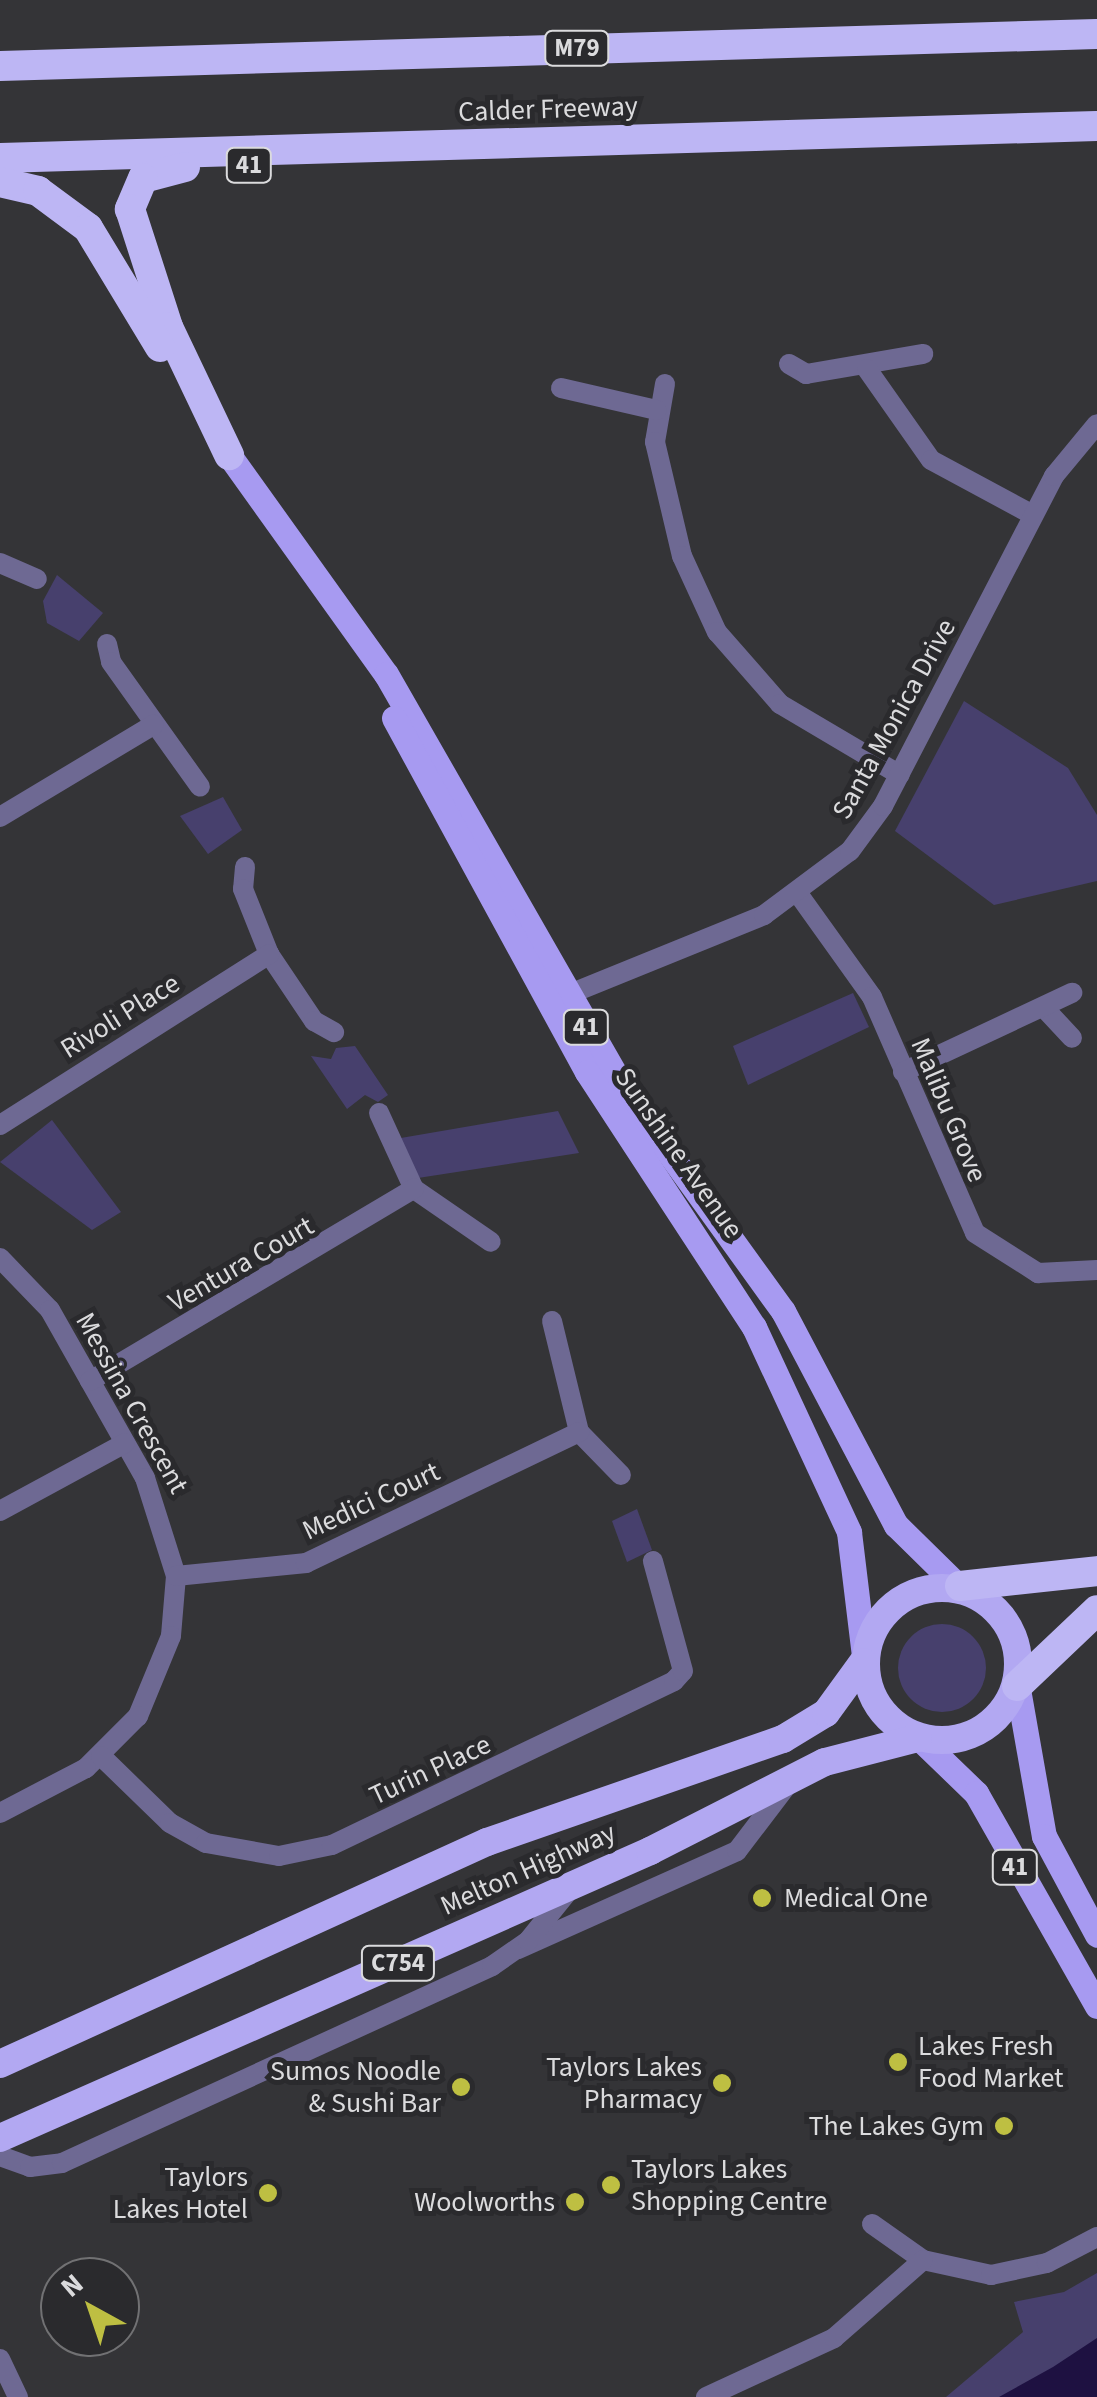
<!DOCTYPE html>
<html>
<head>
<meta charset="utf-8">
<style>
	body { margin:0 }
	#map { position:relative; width:1097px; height:2397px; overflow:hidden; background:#343437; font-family:"Source Sans 3",sans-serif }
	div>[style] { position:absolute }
	.green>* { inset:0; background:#47406d }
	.round { border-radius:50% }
	.water>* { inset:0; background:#1e1141 }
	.minor>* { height:20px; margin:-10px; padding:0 10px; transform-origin:10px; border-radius:10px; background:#6e6993 }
	.primary>* { height:25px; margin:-12.5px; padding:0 12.5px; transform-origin:12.5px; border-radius:12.5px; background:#a79af1 }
	.trunk>* { height:28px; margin:-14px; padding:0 14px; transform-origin:14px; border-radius:14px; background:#b2a8f2 }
	.trunk>.ring { margin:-14px; padding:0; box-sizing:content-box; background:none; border:28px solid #b2a8f2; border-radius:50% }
	.motorway>* { height:30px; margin:-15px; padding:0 15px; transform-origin:15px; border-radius:15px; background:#bdb6f4 }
	.dots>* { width:28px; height:28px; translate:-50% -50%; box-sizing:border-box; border:5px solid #2a2a2d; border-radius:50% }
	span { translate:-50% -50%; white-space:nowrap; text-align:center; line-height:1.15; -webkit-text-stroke:10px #2a2a2d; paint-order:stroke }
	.shield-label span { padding:2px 8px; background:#2a2a2d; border:2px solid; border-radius:8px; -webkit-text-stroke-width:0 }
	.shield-label { font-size:25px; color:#dbdbdd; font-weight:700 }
	.street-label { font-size:28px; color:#dbdbdd }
	.poi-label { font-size:28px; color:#dbdbdd }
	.left { translate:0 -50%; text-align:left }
	.right { translate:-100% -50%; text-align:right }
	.north { position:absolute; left:40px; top:2257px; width:100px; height:100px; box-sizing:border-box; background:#2a2a2d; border:2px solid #717173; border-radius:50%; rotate:320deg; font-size:28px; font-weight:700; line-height:40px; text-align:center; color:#dbdbdd }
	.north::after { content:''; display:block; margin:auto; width:35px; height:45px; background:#bebf42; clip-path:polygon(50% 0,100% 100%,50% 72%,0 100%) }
</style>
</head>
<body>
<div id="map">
	<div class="green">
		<div style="clip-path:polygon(57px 575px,103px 613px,79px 641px,47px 623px,43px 601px)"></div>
		<div style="clip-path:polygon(964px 701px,1068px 768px,1097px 815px,1097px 881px,994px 905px,895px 831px)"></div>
		<div style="clip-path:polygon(223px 797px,242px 830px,208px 854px,180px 816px)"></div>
		<div style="clip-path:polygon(853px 993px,869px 1027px,748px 1085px,733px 1046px)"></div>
		<div style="clip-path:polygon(355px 1046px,388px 1095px,378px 1102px,365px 1095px,347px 1109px,311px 1056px,331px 1059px,336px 1048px)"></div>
		<div style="clip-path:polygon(558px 1111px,579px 1153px,418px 1178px,395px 1139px)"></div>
		<div style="clip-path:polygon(52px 1120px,121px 1212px,92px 1230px,0 1162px)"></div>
		<div style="clip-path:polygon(637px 1509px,652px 1550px,627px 1562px,612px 1521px)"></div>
		<div class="round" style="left:898px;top:1624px;width:88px;height:88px"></div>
		<div style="clip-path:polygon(1097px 2273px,1097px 2397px,946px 2397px,1023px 2332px,1014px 2302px,1064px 2292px)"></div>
	</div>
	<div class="water">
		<div style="clip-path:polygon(1097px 2338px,1097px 2397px,999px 2397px,1053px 2367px)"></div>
	</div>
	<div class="minor">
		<div style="left:789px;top:364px;width:20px;rotate:30deg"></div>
		<div style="left:806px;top:374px;width:119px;rotate:-9.7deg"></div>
		<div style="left:867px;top:369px;width:111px;rotate:54.9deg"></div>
		<div style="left:931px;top:460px;width:116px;rotate:28.3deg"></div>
		<div style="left:665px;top:384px;width:59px;rotate:99.8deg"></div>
		<div style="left:655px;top:442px;width:117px;rotate:76.7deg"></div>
		<div style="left:682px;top:556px;width:84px;rotate:65.3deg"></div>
		<div style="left:717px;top:632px;width:96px;rotate:48.8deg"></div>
		<div style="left:780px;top:704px;width:139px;rotate:30.6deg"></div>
		<div style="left:561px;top:388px;width:98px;rotate:13deg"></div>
		<div style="left:0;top:563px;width:40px;rotate:23.4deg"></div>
		<div style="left:107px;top:644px;width:18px;rotate:77deg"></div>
		<div style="left:111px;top:662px;width:153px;rotate:54.5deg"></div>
		<div style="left:0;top:817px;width:179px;rotate:-31deg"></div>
		<div style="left:245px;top:867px;width:22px;rotate:95deg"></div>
		<div style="left:243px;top:889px;width:70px;rotate:68.2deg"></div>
		<div style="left:269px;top:954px;width:81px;rotate:56.1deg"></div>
		<div style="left:314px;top:1021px;width:23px;rotate:29deg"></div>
		<div style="left:799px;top:895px;width:125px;rotate:54.4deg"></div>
		<div style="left:872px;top:997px;width:257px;rotate:66.4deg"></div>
		<div style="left:975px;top:1233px;width:75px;rotate:32.4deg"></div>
		<div style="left:1038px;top:1273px;width:59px;rotate:-2.9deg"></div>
		<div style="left:555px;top:1000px;width:226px;rotate:-22.1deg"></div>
		<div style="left:764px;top:915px;width:107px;rotate:-36.7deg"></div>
		<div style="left:850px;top:851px;width:56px;rotate:-53.7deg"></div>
		<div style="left:883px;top:806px;width:372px;rotate:-62.6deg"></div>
		<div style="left:1054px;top:476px;width:67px;rotate:-50.4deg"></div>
		<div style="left:1046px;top:1010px;width:38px;rotate:47deg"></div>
		<div style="left:903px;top:1072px;width:187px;rotate:-25.1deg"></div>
		<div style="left:379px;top:1113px;width:84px;rotate:65.3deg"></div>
		<div style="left:414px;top:1189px;width:93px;rotate:34.5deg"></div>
		<div style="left:0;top:1125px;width:319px;rotate:-32.4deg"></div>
		<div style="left:0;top:1258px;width:72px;rotate:46.1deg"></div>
		<div style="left:50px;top:1310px;width:193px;rotate:60.5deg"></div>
		<div style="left:145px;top:1478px;width:103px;rotate:72.4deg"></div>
		<div style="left:176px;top:1576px;width:60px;rotate:94.8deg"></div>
		<div style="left:171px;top:1636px;width:87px;rotate:112.4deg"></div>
		<div style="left:138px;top:1716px;width:74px;rotate:135deg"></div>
		<div style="left:86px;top:1768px;width:97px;rotate:152.4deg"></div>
		<div style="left:552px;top:1321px;width:114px;rotate:76.3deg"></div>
		<div style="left:579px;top:1432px;width:60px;rotate:45.7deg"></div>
		<div style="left:90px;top:1381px;width:377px;rotate:-30.7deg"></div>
		<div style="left:0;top:1511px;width:142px;rotate:-28.5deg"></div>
		<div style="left:176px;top:1576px;width:131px;rotate:-5.7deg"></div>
		<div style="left:306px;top:1563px;width:303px;rotate:-25.6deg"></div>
		<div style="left:101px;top:1756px;width:96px;rotate:44.2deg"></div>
		<div style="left:170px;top:1823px;width:41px;rotate:29.1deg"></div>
		<div style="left:206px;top:1843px;width:74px;rotate:10.1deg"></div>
		<div style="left:279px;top:1856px;width:54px;rotate:-11.7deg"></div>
		<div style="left:332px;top:1845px;width:379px;rotate:-25.6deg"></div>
		<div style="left:674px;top:1681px;width:13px;rotate:-48deg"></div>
		<div style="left:683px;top:1671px;width:114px;rotate:-105.3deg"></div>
		<div style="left:518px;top:1949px;width:240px;rotate:-24.1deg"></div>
		<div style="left:737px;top:1851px;width:89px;rotate:-52.7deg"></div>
		<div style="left:0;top:2156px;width:32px;rotate:20deg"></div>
		<div style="left:30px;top:2167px;width:32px;rotate:-7deg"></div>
		<div style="left:62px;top:2163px;width:473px;rotate:-24.6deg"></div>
		<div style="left:492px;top:1966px;width:44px;rotate:-34.8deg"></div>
		<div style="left:528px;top:1941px;width:67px;rotate:-51.1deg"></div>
		<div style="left:872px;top:2224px;width:62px;rotate:35.2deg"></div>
		<div style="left:923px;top:2260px;width:70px;rotate:12.4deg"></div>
		<div style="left:991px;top:2275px;width:57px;rotate:-12.1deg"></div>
		<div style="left:1047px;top:2263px;width:56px;rotate:-27.5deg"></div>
		<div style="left:0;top:2359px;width:42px;rotate:64.7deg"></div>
		<div style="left:706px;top:2397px;width:141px;rotate:-24.7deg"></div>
		<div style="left:834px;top:2338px;width:118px;rotate:-41.2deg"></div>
	</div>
	<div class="primary">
		<div style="left:229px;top:455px;width:269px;rotate:54.4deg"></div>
		<div style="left:386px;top:674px;width:482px;rotate:60.2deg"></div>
		<div style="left:625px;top:1092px;width:270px;rotate:54.2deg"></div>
		<div style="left:783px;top:1311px;width:242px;rotate:62.2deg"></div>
		<div style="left:896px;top:1525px;width:87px;rotate:44.5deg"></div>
		<div style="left:394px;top:718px;width:403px;rotate:61.4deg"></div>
		<div style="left:587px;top:1072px;width:305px;rotate:56.8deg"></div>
		<div style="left:754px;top:1327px;width:226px;rotate:65.1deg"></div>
		<div style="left:849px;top:1532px;width:125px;rotate:83.1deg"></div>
		<div style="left:1018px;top:1689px;width:149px;rotate:80deg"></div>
		<div style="left:1044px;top:1836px;width:112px;rotate:61.8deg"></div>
		<div style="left:920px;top:1739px;width:78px;rotate:44deg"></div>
		<div style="left:976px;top:1793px;width:245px;rotate:60.4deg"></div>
	</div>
	<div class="trunk">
		<div class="ring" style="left:866px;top:1588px;width:124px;height:124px"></div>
		<div style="left:0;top:2064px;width:535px;rotate:-24.51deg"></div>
		<div style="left:487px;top:1842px;width:313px;rotate:-19.2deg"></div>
		<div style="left:783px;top:1739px;width:50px;rotate:-31.2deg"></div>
		<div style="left:826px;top:1713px;width:63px;rotate:-54deg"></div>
		<div style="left:0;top:2138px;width:711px;rotate:-23.82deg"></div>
		<div style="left:650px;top:1851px;width:196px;rotate:-27deg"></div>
		<div style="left:825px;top:1762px;width:96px;rotate:-14.5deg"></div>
	</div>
	<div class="motorway">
		<div style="left:0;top:66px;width:1097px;rotate:-1.67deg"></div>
		<div style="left:0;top:158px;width:1097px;rotate:-1.67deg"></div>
		<div style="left:185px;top:167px;width:43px;rotate:165.3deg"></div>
		<div style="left:143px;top:178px;width:34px;rotate:113deg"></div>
		<div style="left:130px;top:209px;width:124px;rotate:72.1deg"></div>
		<div style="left:168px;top:327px;width:142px;rotate:64.5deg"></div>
		<div style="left:0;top:182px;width:39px;rotate:13deg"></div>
		<div style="left:38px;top:191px;width:62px;rotate:36.5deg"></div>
		<div style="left:88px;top:228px;width:139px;rotate:58.8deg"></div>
		<div style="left:960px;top:1586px;width:138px;rotate:-6.2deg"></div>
		<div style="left:1017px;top:1686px;width:110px;rotate:-43.5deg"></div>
	</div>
	<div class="dots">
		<div style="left:762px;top:1898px;background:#bebf42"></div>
		<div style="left:898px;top:2062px;background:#bebf42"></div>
		<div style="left:722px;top:2083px;background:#bebf42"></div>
		<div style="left:461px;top:2087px;background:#bebf42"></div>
		<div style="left:1004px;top:2126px;background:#bebf42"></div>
		<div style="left:611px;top:2185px;background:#bebf42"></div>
		<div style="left:268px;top:2193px;background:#bebf42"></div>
		<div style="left:575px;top:2202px;background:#bebf42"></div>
	</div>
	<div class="shield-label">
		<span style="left:577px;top:48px">M79</span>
		<span style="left:249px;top:165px">41</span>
		<span style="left:586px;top:1027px">41</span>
		<span style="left:1015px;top:1867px">41</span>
		<span style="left:398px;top:1963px">C754</span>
	</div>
	<div class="street-label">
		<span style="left:548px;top:109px;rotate:-2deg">Calder Freeway</span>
		<span style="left:894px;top:719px;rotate:-61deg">Santa Monica Drive</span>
		<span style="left:120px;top:1016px;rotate:-32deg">Rivoli Place</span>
		<span style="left:949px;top:1110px;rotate:67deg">Malibu Grove</span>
		<span style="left:679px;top:1153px;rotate:55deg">Sunshine Avenue</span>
		<span style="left:241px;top:1264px;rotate:-30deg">Ventura Court</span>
		<span style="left:132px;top:1403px;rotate:61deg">Messina Crescent</span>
		<span style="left:371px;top:1501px;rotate:-25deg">Medici Court</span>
		<span style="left:430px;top:1770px;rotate:-25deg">Turin Place</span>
		<span style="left:528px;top:1869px;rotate:-24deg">Melton Highway</span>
	</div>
	<div class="poi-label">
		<span class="left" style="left:784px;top:1898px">Medical One</span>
		<span class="left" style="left:918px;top:2062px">Lakes Fresh<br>Food Market</span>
		<span class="right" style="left:702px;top:2083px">Taylors Lakes<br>Pharmacy</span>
		<span class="right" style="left:441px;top:2087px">Sumos Noodle<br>&amp; Sushi Bar</span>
		<span class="right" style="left:984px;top:2126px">The Lakes Gym</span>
		<span class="left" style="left:631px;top:2185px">Taylors Lakes<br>Shopping Centre</span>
		<span class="right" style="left:248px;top:2193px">Taylors<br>Lakes Hotel</span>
		<span class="right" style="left:555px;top:2202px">Woolworths</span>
	</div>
	<div class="north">N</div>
</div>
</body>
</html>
